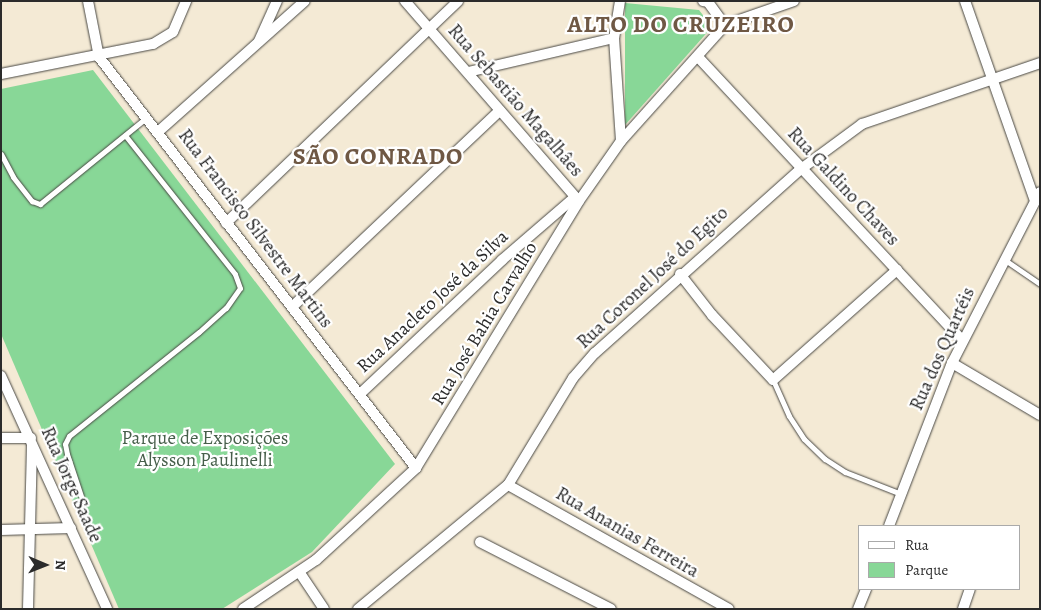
<!DOCTYPE html>
<html>
<head>
<meta charset="utf-8">
<style>
	body { margin:0 }
	#map { position:relative; width:1041px; height:610px; overflow:hidden; background:#f4ead5; font-family:Alegreya,serif }
	div>[style] { position:absolute }
	.green>* { inset:0; background:#88d797 }
	.roads { filter:drop-shadow(0 0 1px #494844) drop-shadow(0 0 1px #494844) }
	.service>* { height:5px; margin:-2.5px; padding:0 2.5px; transform-origin:2.5px; border-radius:2.5px; background:#fff }
	.minor>* { height:10px; margin:-5px; padding:0 5px; transform-origin:5px; border-radius:5px; background:#fff }
	span { translate:-50% -50%; white-space:nowrap; text-align:center; line-height:1.15; -webkit-text-stroke:4.5px #fff; paint-order:stroke }
	.street-label { font-size:19px; color:#2b2b2b }
	.park-label { font-size:19px; color:#475f4b }
	.district-label { font-size:24px; color:#6f5844; font-weight:700; letter-spacing:1px }
	.frame { position:absolute; inset:0; border:2px solid #2b2b2b; pointer-events:none }
	.legend { position:absolute; left:858px; top:525px; width:162px; height:65px; box-sizing:border-box; background:#fff; border:1px solid #aaa; margin:0; padding:6px 9px; list-style:none; font-size:15px; color:#2b2b2b }
	.legend li { display:flex; align-items:center; gap:10px; height:25px }
	.legend b { width:25px; border:1px solid #aaa }
	.north { position:absolute; left:20px; top:540px; width:50px; height:50px; -webkit-text-stroke:4px #fff; paint-order:stroke; rotate:91deg; font-size:14px; font-weight:700; line-height:20px; text-align:center; color:#2b2b2b }
	.north::after { content:''; display:block; margin:auto; width:18px; height:22px; background:#2b2b2b; clip-path:polygon(50% 0,100% 100%,50% 72%,0 100%) }
</style>
</head>
<body>
<div id="map">
	<div class="green">
		<div style="clip-path:polygon(625px 3px,699px 10px,712px 27px,625px 125px)"></div>
		<div style="clip-path:polygon(93px 70px,395px 464px,312px 552px,222px 609px,119px 609px,1px 334px,1px 89px)"></div>
	</div>
	<div class="roads">
		<div class="service">
			<div style="left:1px;top:154px;width:26px;rotate:62deg"></div>
			<div style="left:13px;top:177px;width:31px;rotate:52deg"></div>
			<div style="left:32px;top:201px;width:9px;rotate:21deg"></div>
			<div style="left:40px;top:204px;width:138px;rotate:-39.1deg"></div>
			<div style="left:1005px;top:260px;width:42px;rotate:34.4deg"></div>
			<div style="left:773px;top:380px;width:39px;rotate:66deg"></div>
			<div style="left:789px;top:416px;width:27px;rotate:57deg"></div>
			<div style="left:804px;top:439px;width:29px;rotate:44deg"></div>
			<div style="left:825px;top:459px;width:24px;rotate:33deg"></div>
			<div style="left:845px;top:472px;width:60px;rotate:21.4deg"></div>
			<div style="left:81px;top:496px;width:44px;rotate:-108.4deg"></div>
			<div style="left:67px;top:454px;width:10px;rotate:-101deg"></div>
			<div style="left:65px;top:444px;width:9px;rotate:-63deg"></div>
			<div style="left:69px;top:436px;width:166px;rotate:-38.7deg"></div>
			<div style="left:199px;top:332px;width:36px;rotate:-42deg"></div>
			<div style="left:226px;top:308px;width:24px;rotate:-55deg"></div>
			<div style="left:240px;top:288px;width:15px;rotate:-110deg"></div>
			<div style="left:235px;top:274px;width:177px;rotate:-128.4deg"></div>
		</div>
		<div class="minor">
			<div style="left:88px;top:1px;width:57px;rotate:78.9deg"></div>
			<div style="left:99px;top:57px;width:519px;rotate:52.36deg"></div>
			<div style="left:405px;top:1px;width:264px;rotate:49deg"></div>
			<div style="left:620px;top:1px;width:37px;rotate:99deg"></div>
			<div style="left:614px;top:38px;width:103px;rotate:86.1deg"></div>
			<div style="left:703px;top:1px;width:5px;rotate:11deg"></div>
			<div style="left:708px;top:2px;width:29px;rotate:54deg"></div>
			<div style="left:965px;top:1px;width:212px;rotate:70.7deg"></div>
			<div style="left:725px;top:25px;width:73px;rotate:-19.2deg"></div>
			<div style="left:259px;top:41px;width:44px;rotate:-65.8deg"></div>
			<div style="left:698px;top:57px;width:388px;rotate:47deg"></div>
			<div style="left:468px;top:72px;width:150px;rotate:-13.1deg"></div>
			<div style="left:1px;top:74px;width:155px;rotate:-11.2deg"></div>
			<div style="left:153px;top:44px;width:23px;rotate:-31deg"></div>
			<div style="left:173px;top:32px;width:34px;rotate:-67deg"></div>
			<div style="left:159px;top:131px;width:195px;rotate:-41.7deg"></div>
			<div style="left:226px;top:223px;width:321px;rotate:-43.7deg"></div>
			<div style="left:680px;top:274px;width:52px;rotate:52deg"></div>
			<div style="left:712px;top:315px;width:89px;rotate:46.8deg"></div>
			<div style="left:773px;top:380px;width:166px;rotate:-41.6deg"></div>
			<div style="left:292px;top:307px;width:286px;rotate:-43.4deg"></div>
			<div style="left:952px;top:363px;width:102px;rotate:30.6deg"></div>
			<div style="left:1px;top:376px;width:256px;rotate:65.5deg"></div>
			<div style="left:361px;top:393px;width:194px;rotate:-43.3deg"></div>
			<div style="left:502px;top:260px;width:96px;rotate:-40.8deg"></div>
			<div style="left:1px;top:438px;width:30px"></div>
			<div style="left:508px;top:485px;width:253px;rotate:29.3deg"></div>
			<div style="left:889px;top:526px;width:175px;rotate:-68.9deg"></div>
			<div style="left:952px;top:363px;width:192px;rotate:-62.8deg"></div>
			<div style="left:1px;top:530px;width:70px;rotate:-1.6deg"></div>
			<div style="left:480px;top:542px;width:147px;rotate:27.1deg"></div>
			<div style="left:300px;top:573px;width:43px;rotate:56.3deg"></div>
			<div style="left:28px;top:609px;width:164px;rotate:-88.6deg"></div>
			<div style="left:243px;top:609px;width:88px;rotate:-33.9deg"></div>
			<div style="left:316px;top:560px;width:136px;rotate:-42.6deg"></div>
			<div style="left:416px;top:468px;width:313px;rotate:-58.6deg"></div>
			<div style="left:579px;top:201px;width:73px;rotate:-55deg"></div>
			<div style="left:621px;top:141px;width:156px;rotate:-48.1deg"></div>
			<div style="left:358px;top:609px;width:195px;rotate:-39.6deg"></div>
			<div style="left:508px;top:485px;width:125px;rotate:-58.7deg"></div>
			<div style="left:573px;top:378px;width:33px;rotate:-49deg"></div>
			<div style="left:595px;top:353px;width:276px;rotate:-41.8deg"></div>
			<div style="left:801px;top:169px;width:76px;rotate:-36.4deg"></div>
			<div style="left:862px;top:124px;width:188px;rotate:-18.9deg"></div>
			<div style="left:858px;top:609px;width:22px;rotate:-68deg"></div>
			<div style="left:963px;top:609px;width:21px;rotate:-71deg"></div>
		</div>
	</div>
	<div class="street-label">
		<span style="left:515px;top:101px;rotate:49deg">Rua Sebastião Magalhâes</span>
		<span style="left:843px;top:187px;rotate:47deg">Rua Galdino Chaves</span>
		<span style="left:255px;top:229px;rotate:53deg">Rua Francisco Silvestre Martins</span>
		<span style="left:653px;top:278px;rotate:-43deg">Rua Coronel José do Egito</span>
		<span style="left:433px;top:302px;rotate:-43deg">Rua Anacleto José da Silva</span>
		<span style="left:485px;top:324px;rotate:-59deg">Rua José Bahia Carvalho</span>
		<span style="left:943px;top:349px;rotate:-66deg">Rua dos Quartéis</span>
		<span style="left:71px;top:485px;rotate:66deg">Rua Jorge Saade</span>
		<span style="left:627px;top:533px;rotate:30deg">Rua Ananias Ferreira</span>
	</div>
	<div class="park-label">
		<span style="left:205px;top:450px">Parque de Exposições<br>Alysson Paulinelli</span>
	</div>
	<div class="district-label">
		<span style="left:681px;top:25px">ALTO DO CRUZEIRO</span>
		<span style="left:378px;top:157px">SÃO CONRADO</span>
	</div>
	<div class="frame"></div>
	<ul class="legend">
	<li><b style="height:6px;background:#fff"></b>Rua</li>
	<li><b style="height:14px;background:#88d797"></b>Parque</li>
	</ul>
	<div class="north">N</div>
</div>
</body>
</html>
